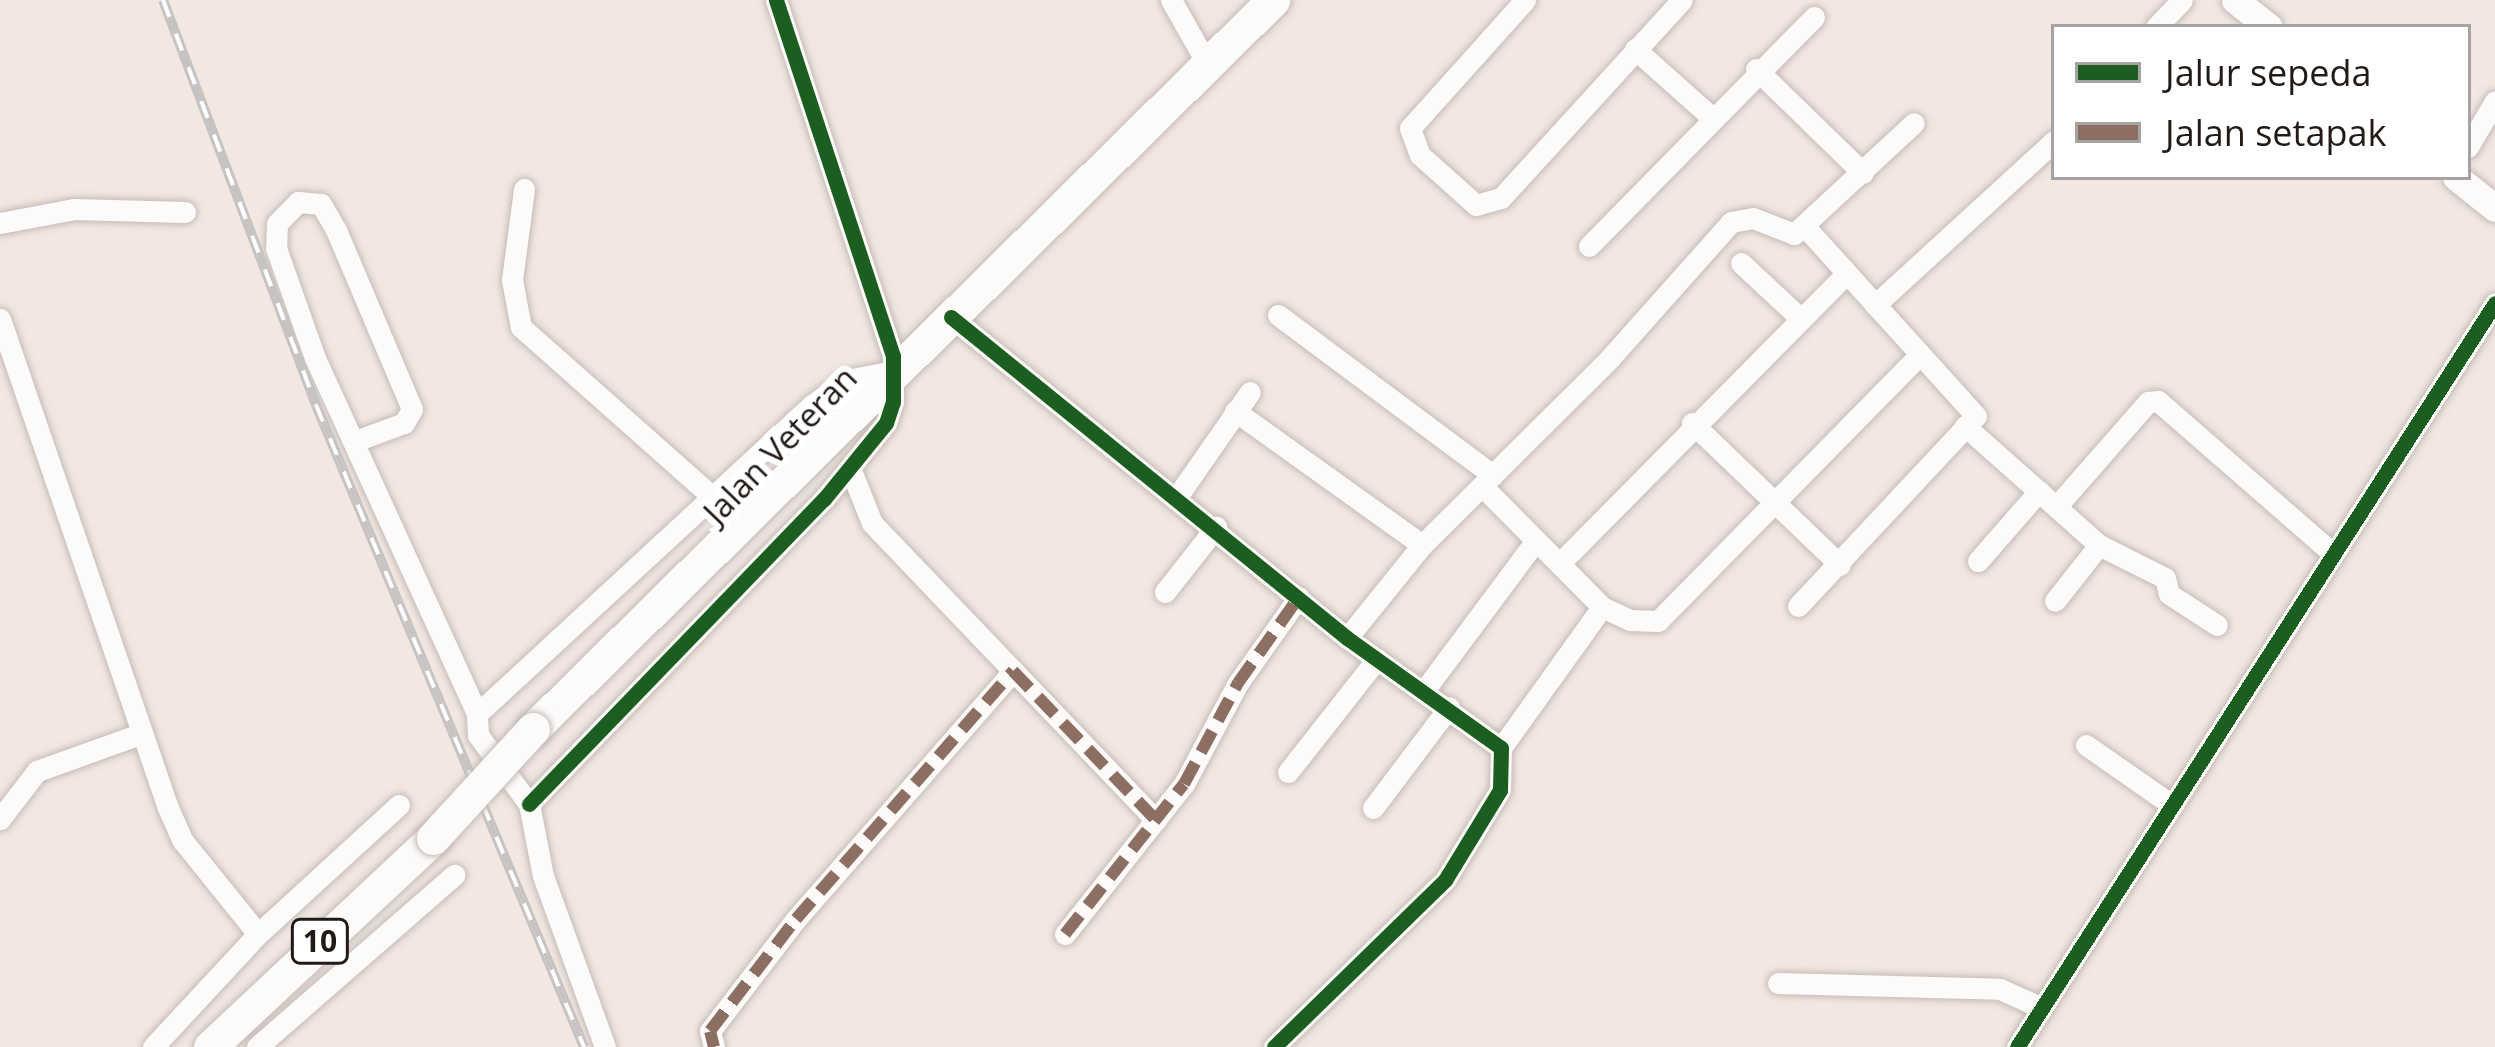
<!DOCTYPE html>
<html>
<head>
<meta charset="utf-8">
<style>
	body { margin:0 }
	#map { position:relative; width:2495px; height:1047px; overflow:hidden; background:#f2e7e1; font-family:"Open Sans",sans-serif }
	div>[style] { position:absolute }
	.roads { filter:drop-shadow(0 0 3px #c5bcb8) drop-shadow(0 0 3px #c5bcb8) }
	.minor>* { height:21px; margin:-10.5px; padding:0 10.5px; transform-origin:10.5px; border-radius:10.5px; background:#fdfbfa }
	.major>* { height:27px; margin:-13.5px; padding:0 13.5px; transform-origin:13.5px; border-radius:13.5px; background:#fdfbfa }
	.highway>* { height:33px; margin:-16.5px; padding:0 16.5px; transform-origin:16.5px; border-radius:16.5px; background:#fdfbfa }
	.rail>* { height:10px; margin-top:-5px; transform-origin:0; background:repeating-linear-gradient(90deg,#fff 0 18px,#c7c3c2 0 36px); box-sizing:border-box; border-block:3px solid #c7c3c2 }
	.bridges { filter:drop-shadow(0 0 3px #c5bcb8) drop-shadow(0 0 3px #c5bcb8) }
	.highway-bridge>* { height:33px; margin:-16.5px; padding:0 16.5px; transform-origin:16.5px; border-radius:16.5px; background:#fdfbfa }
	.quiet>* { height:12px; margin-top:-6px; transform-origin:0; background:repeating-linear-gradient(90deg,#8d6e63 0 24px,transparent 0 36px) }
	.cycleway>* { height:15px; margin:-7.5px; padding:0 7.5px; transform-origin:7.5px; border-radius:7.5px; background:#1b5e20 }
	span { translate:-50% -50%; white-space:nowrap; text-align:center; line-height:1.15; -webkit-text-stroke:12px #fff; paint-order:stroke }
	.shield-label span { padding:3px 9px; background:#fff; border:3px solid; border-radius:9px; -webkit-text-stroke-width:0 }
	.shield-label { font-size:30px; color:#211a16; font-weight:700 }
	.street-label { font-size:33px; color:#211a16 }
	.legend { position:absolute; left:2051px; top:24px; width:420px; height:156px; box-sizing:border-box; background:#fff; border:3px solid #a6a3a2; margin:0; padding:15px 21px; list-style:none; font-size:36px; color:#211a16 }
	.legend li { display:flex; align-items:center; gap:24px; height:60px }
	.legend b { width:60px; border:3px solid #a6a3a2 }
</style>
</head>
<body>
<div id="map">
	<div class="roads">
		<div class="minor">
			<div style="left:1171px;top:0;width:75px;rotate:60.4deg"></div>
			<div style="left:1525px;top:0;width:172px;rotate:131.9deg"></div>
			<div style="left:1410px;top:128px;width:29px;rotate:70deg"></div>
			<div style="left:1420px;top:155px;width:75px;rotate:41.8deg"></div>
			<div style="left:1476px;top:205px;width:26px;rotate:-16deg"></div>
			<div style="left:1501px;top:198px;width:268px;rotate:-47.6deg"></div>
			<div style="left:2156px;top:27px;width:37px;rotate:-46deg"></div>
			<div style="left:1635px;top:49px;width:99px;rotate:41.7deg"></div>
			<div style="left:1756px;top:69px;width:149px;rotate:44.2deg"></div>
			<div style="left:2468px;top:147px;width:53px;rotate:-59.6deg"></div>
			<div style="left:524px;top:189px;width:92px;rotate:97.5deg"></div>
			<div style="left:512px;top:280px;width:48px;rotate:79.2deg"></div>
			<div style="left:521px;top:327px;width:253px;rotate:41.6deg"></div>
			<div style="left:0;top:223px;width:75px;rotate:-10.7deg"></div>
			<div style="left:74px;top:209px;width:111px;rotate:1.5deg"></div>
			<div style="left:1589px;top:246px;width:321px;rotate:-45.5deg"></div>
			<div style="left:1741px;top:263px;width:82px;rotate:43deg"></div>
			<div style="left:1875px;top:305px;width:243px;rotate:-42.5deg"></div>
			<div style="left:1278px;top:315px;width:268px;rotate:36.7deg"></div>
			<div style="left:951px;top:317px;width:510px;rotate:39.03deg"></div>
			<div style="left:1347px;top:638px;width:189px;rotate:35.5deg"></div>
			<div style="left:1501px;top:748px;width:42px;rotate:91.4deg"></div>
			<div style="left:1500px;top:790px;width:105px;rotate:121.4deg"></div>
			<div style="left:1445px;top:880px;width:239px;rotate:135.7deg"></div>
			<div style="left:0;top:319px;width:517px;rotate:71.04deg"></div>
			<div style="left:168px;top:808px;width:36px;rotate:66deg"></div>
			<div style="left:183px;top:841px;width:119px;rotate:51.1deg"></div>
			<div style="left:1235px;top:411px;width:230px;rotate:35.6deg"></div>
			<div style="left:1692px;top:423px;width:205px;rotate:43.8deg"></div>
			<div style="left:1965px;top:426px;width:179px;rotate:41.6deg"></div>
			<div style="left:2099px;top:545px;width:71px;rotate:128.2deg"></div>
			<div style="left:358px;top:440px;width:49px;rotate:-20.3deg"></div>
			<div style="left:404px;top:423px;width:16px;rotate:-60deg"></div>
			<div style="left:412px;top:409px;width:194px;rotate:-113deg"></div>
			<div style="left:336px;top:230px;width:30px;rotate:-120deg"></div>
			<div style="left:321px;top:204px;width:23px;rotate:-175deg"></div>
			<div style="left:298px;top:202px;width:30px;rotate:134deg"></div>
			<div style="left:277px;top:224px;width:24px;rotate:92deg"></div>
			<div style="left:276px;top:248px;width:117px;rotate:70.5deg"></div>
			<div style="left:315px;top:358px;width:391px;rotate:65.5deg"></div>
			<div style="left:850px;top:468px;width:59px;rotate:68.2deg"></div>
			<div style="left:872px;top:523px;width:411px;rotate:46.3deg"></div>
			<div style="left:1483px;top:487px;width:169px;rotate:45.2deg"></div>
			<div style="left:1602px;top:607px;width:31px;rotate:25deg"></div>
			<div style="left:1630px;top:620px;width:28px;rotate:2deg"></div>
			<div style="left:1658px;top:621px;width:370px;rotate:-45.5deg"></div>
			<div style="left:1179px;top:494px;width:124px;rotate:-55.2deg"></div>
			<div style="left:2056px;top:507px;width:140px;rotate:-48.8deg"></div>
			<div style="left:2148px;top:402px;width:10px;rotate:-6deg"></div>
			<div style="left:2158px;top:401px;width:228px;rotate:41.1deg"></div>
			<div style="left:2099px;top:545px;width:74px;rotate:26.6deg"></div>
			<div style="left:2165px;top:578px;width:16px;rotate:76deg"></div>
			<div style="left:2169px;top:594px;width:57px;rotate:32.9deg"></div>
			<div style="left:1978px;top:561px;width:93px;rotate:-48.9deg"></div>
			<div style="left:1560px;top:563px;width:405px;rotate:-45.3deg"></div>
			<div style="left:1165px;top:592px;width:83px;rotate:-51.9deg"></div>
			<div style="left:1798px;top:606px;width:260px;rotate:-46.9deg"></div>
			<div style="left:1976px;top:416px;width:255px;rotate:-132.1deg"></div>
			<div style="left:1347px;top:638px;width:119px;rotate:-51.1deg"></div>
			<div style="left:1422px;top:545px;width:265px;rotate:-44.8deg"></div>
			<div style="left:1610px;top:358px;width:182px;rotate:-48.3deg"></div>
			<div style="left:1731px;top:222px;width:22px;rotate:-10deg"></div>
			<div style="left:1753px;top:218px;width:44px;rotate:21.3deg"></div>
			<div style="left:1794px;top:234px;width:163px;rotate:-42.8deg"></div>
			<div style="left:1426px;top:688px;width:182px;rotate:-53.3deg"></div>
			<div style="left:2086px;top:745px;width:101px;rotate:34.9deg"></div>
			<div style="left:1501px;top:748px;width:173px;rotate:-54.4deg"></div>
			<div style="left:1288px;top:772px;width:144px;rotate:-51.8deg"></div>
			<div style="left:529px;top:804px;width:424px;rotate:-46deg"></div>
			<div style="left:824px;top:499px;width:98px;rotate:-50.8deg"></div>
			<div style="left:886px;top:423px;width:22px;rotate:-72deg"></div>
			<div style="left:893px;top:402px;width:46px;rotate:-90deg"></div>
			<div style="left:893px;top:356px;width:375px;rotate:-108.2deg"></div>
			<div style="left:1373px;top:808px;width:126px;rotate:-53deg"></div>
			<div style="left:0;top:819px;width:61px;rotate:-52.4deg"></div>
			<div style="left:37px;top:771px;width:109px;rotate:-19.8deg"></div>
			<div style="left:1065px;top:934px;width:191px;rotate:-51.6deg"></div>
			<div style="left:1184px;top:784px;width:115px;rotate:-61.9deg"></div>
			<div style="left:1238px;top:683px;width:105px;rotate:-54.7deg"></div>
			<div style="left:1778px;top:983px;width:222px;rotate:1.5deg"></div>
			<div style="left:2000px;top:989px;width:46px;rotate:24.3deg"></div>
			<div style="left:153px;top:1047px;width:154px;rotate:-47.1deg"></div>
			<div style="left:258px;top:934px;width:191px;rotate:-42.5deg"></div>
			<div style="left:257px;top:1047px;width:262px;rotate:-41.1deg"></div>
			<div style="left:605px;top:1047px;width:182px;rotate:-109.9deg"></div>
			<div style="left:543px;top:876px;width:73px;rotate:-101deg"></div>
			<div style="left:529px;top:804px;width:86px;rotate:-126.5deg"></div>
			<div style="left:478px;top:735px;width:21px;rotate:-93deg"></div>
			<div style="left:477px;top:714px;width:456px;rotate:-42.7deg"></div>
			<div style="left:812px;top:405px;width:43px;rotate:-35.5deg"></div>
			<div style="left:847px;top:380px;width:47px;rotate:-11.1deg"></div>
			<div style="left:714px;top:1047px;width:16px;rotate:-104deg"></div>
			<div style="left:710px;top:1031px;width:141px;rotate:-52.5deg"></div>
			<div style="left:796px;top:919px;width:330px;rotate:-48.8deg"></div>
			<div style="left:2017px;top:1047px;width:884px;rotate:-57.28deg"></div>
		</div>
		<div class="major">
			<div style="left:2235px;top:0;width:43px;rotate:38.5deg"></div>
			<div style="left:2456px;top:177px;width:50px;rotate:38.5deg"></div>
		</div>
		<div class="highway">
			<div style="left:533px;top:729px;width:1039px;rotate:-44.57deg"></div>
			<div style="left:210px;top:1047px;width:306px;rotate:-43.1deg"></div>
		</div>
	</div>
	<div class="rail">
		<div style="left:163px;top:0;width:433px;rotate:69.3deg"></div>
		<div style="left:316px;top:405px;width:696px;rotate:67.34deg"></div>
	</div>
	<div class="bridges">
		<div class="highway-bridge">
			<div style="left:433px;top:838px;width:148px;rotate:-47.5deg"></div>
		</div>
	</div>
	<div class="quiet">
		<div style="left:1065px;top:934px;width:191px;rotate:-51.6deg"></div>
		<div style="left:1184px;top:784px;width:115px;rotate:-61.9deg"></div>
		<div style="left:1238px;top:683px;width:105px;rotate:-54.7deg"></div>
		<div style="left:714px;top:1047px;width:16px;rotate:-104deg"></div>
		<div style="left:710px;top:1031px;width:141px;rotate:-52.5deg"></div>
		<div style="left:796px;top:919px;width:330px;rotate:-48.8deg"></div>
		<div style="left:1013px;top:671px;width:207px;rotate:46.2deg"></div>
	</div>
	<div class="cycleway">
		<div style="left:951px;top:317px;width:510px;rotate:39.03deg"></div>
		<div style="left:1347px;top:638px;width:189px;rotate:35.5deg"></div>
		<div style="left:1501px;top:748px;width:42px;rotate:91.4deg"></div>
		<div style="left:1500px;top:790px;width:105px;rotate:121.4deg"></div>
		<div style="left:1445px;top:880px;width:239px;rotate:135.7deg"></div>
		<div style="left:529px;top:804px;width:424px;rotate:-46deg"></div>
		<div style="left:824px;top:499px;width:98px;rotate:-50.8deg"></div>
		<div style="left:886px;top:423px;width:22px;rotate:-72deg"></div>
		<div style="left:893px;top:402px;width:46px;rotate:-90deg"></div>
		<div style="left:893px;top:356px;width:375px;rotate:-108.2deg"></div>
		<div style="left:2017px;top:1047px;width:884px;rotate:-57.28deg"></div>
	</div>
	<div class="shield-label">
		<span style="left:320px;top:941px">10</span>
	</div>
	<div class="street-label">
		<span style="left:780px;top:445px;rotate:-46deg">Jalan Veteran</span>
	</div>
	<ul class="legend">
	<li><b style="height:15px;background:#1b5e20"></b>Jalur sepeda</li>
	<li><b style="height:15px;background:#8d6e63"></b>Jalan setapak</li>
	</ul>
</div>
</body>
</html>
